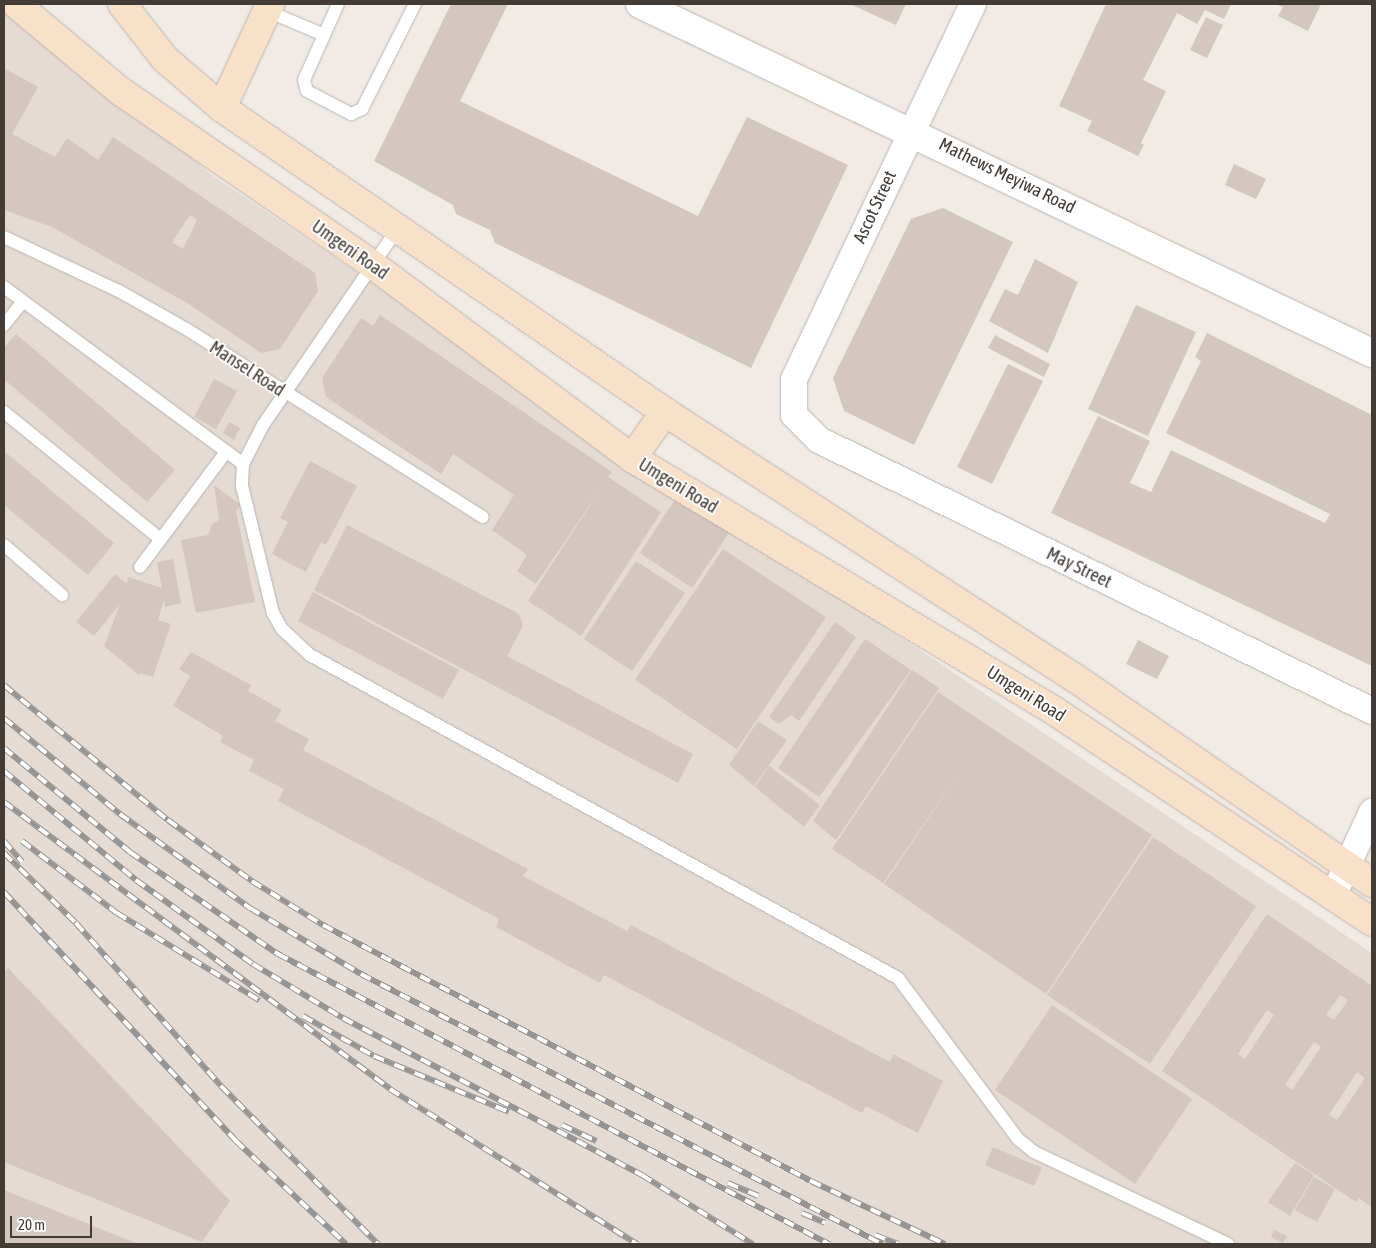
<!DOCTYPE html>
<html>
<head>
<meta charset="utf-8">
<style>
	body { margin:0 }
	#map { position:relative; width:1376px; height:1248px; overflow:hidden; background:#f1ebe6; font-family:"Asap Condensed",sans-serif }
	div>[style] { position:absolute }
	.residential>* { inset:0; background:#e4dbd5 }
	.building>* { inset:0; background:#d4c7c0 }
	.roads { filter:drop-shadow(0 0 1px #beb4ad) drop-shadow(0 0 1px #beb4ad) }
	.service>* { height:12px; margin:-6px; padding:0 6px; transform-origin:6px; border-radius:6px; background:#fff }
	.minor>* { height:26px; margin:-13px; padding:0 13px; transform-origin:13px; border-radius:13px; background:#fff }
	.tertiary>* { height:28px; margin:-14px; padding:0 14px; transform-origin:14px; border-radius:14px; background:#fff }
	.secondary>* { height:28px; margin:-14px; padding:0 14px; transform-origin:14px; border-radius:14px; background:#f8e0c9 }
	.rail>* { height:5.5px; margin-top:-2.75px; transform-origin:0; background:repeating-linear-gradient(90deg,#fff 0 11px,#959595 0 22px); box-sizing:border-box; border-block:1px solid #959595 }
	span { translate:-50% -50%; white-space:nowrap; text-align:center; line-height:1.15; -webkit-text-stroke:4px #fff; paint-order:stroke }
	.street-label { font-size:18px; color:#433b36 }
	.frame { position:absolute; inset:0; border:5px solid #433b36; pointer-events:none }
	.scale { position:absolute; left:10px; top:1216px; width:82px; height:22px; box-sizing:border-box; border:2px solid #433b36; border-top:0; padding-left:6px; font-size:15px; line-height:18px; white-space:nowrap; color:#433b36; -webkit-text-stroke:4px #fff; paint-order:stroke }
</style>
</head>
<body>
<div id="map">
	<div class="residential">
		<div style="clip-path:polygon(4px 4px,13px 4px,213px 176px,1372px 953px,1372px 1244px,4px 1244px)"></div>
	</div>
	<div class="building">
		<div style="clip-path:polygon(451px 4px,508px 4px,460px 101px,698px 216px,747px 117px,848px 165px,751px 368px,495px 243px,490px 230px,456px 214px,453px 205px,374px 161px)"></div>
		<div style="clip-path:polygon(850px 4px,906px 4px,896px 25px)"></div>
		<div style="clip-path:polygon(1106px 4px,1231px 4px,1224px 19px,1205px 10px,1197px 24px,1177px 13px,1143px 80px,1166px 91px,1141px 143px,1144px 145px,1138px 156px,1087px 131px,1092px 121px,1059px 106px)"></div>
		<div style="clip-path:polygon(1275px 4px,1321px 4px,1308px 31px,1278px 16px,1283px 7px)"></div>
		<div style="clip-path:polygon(1206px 17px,1223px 25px,1207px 58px,1190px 50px)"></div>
		<div style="clip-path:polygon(evenodd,4px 68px,38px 87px,12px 134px,55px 157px,67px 138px,98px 160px,113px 137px,315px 273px,318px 291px,280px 349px,261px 353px,187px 303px,52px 227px,4px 210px,4px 68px,190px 215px,197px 220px,183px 249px,172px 242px,190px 215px)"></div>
		<div style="clip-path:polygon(1234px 164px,1266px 179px,1256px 199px,1225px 185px)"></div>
		<div style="clip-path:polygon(943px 208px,1013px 242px,914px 445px,844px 411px,833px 378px,911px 219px)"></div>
		<div style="clip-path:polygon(1035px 259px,1078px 282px,1048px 353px,989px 321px,1005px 289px,1018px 295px)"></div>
		<div style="clip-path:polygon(1136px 305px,1196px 332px,1148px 436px,1088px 409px)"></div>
		<div style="clip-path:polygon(380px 315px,612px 472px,608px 477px,661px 512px,581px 636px,528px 601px,602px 487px,536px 584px,517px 571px,527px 555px,492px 530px,514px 495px,453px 454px,441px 474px,326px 397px,322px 378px,361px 318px,373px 326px)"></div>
		<div style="clip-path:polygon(1207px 333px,1372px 415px,1372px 666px,1051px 513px,1098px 416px,1150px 441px,1130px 483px,1151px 492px,1171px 450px,1325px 523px,1330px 514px,1166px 433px,1201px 361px,1195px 357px)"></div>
		<div style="clip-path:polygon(16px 334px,175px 470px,147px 502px,4px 379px,4px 348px)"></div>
		<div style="clip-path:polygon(995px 335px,1050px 364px,1044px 377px,988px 348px)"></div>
		<div style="clip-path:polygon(1008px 364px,1043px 381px,992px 484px,957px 467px)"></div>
		<div style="clip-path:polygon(214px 379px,237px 391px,216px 429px,194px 417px)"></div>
		<div style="clip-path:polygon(229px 422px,240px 428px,234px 440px,223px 433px)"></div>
		<div style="clip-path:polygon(4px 451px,114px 543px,88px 575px,4px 505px)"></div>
		<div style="clip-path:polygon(310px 461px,357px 486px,326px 545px,321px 542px,306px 572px,272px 554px,288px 522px,280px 518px)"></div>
		<div style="clip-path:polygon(214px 485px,241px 505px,236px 511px,255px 602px,196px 613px,181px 540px,208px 535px,212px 524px,219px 520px)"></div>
		<div style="clip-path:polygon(678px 495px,731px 530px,692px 588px,640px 553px)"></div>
		<div style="clip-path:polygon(347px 525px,519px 614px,523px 626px,507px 656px,693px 754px,678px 783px,314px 590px)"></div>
		<div style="clip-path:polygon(723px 549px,826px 617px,737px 749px,635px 680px)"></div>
		<div style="clip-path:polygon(173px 559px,181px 603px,165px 607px,164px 600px,158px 620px,171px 624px,153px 677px,140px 673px,145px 656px,139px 675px,104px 646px,120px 604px,94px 636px,76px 622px,115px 574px,127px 584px,128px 577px,162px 588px,157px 562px)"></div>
		<div style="clip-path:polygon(636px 561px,685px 593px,632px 671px,584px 639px)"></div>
		<div style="clip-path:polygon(313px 592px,459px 670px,443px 699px,298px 621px)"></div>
		<div style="clip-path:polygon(835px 622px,856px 637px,799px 721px,791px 715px,779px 724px,769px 717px)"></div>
		<div style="clip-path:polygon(865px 639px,911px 670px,819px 797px,778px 768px)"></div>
		<div style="clip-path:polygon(1138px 640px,1169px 656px,1157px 679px,1126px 664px)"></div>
		<div style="clip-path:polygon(191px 652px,251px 685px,248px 691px,282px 710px,275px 721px,309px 739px,303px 750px,528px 869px,523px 876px,627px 931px,631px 925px,890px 1062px,893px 1054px,943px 1081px,918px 1133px,866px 1106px,862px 1113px,604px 975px,600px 983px,496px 927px,499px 919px,278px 801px,284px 789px,249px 771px,254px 760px,220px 742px,223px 736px,173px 706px,190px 676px,179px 669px)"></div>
		<div style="clip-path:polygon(912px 670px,939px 688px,836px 840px,813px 821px)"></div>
		<div style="clip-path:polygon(938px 692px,1152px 835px,1046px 994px,884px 884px,964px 766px,883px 883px,832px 849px)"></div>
		<div style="clip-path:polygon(758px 721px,787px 740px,754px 786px,729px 765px)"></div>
		<div style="clip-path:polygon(769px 766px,820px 805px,804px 827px,755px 787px)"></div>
		<div style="clip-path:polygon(1153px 837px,1256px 906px,1150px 1064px,1047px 995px)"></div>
		<div style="clip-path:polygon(evenodd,1267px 914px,1372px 986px,1372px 1207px,1359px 1198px,1356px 1202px,1162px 1071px,1267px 914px,1340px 995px,1348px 1000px,1334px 1020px,1326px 1015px,1340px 995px,1267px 914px,1267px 1010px,1274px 1015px,1245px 1059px,1238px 1054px,1267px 1010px,1267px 914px,1314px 1042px,1321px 1047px,1292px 1090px,1285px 1085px,1314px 1042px,1267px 914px,1357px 1072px,1365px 1078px,1337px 1120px,1329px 1115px,1357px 1072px)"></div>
		<div style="clip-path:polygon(8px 968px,230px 1201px,202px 1242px,4px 1162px,4px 973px)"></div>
		<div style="clip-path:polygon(1052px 1005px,1192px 1099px,1135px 1184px,995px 1090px)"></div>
		<div style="clip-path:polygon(993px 1147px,1042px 1168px,1034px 1186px,985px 1165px)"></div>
		<div style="clip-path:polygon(1295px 1163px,1314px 1175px,1290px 1216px,1268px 1202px)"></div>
		<div style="clip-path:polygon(1314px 1177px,1335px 1189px,1317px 1222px,1295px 1210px)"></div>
		<div style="clip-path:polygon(4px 1190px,138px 1244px,4px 1244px)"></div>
		<div style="clip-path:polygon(1274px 1230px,1287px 1236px,1283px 1243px,1271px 1237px)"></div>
	</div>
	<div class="roads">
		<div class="service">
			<div style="left:338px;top:4px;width:83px;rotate:114.1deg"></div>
			<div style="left:304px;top:80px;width:11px;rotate:75deg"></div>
			<div style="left:307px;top:91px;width:50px;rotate:27.6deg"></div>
			<div style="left:351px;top:114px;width:12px;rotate:-24deg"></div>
			<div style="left:362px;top:109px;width:118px;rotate:-63.2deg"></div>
			<div style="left:267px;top:11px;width:60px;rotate:22.7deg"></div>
			<div style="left:398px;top:228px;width:239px;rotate:124.4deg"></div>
			<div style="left:263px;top:425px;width:44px;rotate:117.1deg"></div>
			<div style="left:243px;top:464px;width:22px;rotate:93deg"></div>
			<div style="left:242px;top:486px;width:131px;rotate:76.3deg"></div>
			<div style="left:273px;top:613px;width:18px;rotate:61deg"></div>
			<div style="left:282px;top:629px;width:38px;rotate:43deg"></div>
			<div style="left:310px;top:655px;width:671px;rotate:28.78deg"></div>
			<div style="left:898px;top:978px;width:201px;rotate:53.3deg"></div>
			<div style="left:1018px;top:1139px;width:21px;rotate:39deg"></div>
			<div style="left:1034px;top:1152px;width:215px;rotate:25.4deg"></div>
			<div style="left:4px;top:237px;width:127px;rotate:25.2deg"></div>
			<div style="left:119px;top:291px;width:79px;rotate:29.5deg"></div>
			<div style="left:188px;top:330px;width:349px;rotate:32.4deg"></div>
			<div style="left:4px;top:287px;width:297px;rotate:36.5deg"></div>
			<div style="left:4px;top:325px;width:28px;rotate:-51deg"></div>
			<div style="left:4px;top:412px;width:201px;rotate:39.1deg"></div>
			<div style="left:4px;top:545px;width:77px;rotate:40.8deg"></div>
			<div style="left:140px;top:567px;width:144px;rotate:-53.2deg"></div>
		</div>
		<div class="minor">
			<div style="left:973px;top:4px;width:416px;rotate:115.5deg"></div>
			<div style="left:794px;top:380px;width:35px;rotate:90deg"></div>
			<div style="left:794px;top:415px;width:35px;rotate:45deg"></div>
			<div style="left:819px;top:440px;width:616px;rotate:26.11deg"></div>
			<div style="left:1333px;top:896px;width:93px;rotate:-65.1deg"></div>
		</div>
		<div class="tertiary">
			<div style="left:640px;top:4px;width:811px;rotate:25.49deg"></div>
		</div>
		<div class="secondary">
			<div style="left:16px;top:4px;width:136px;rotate:39.9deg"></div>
			<div style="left:120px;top:91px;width:307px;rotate:34.5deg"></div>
			<div style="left:373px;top:265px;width:323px;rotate:36.7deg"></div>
			<div style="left:632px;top:458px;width:491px;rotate:30.9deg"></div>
			<div style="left:1053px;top:710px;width:383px;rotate:33.6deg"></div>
			<div style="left:122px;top:4px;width:70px;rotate:52deg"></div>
			<div style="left:165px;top:59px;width:75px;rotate:40.7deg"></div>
			<div style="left:222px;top:108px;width:537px;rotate:34.46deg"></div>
			<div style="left:665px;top:412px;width:489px;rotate:33deg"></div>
			<div style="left:1075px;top:678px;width:361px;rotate:34.6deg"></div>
			<div style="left:222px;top:108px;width:115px;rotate:-65.2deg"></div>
			<div style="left:632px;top:458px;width:57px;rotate:-54.3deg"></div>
		</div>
	</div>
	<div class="rail">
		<div style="left:4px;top:685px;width:212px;rotate:39.5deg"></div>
		<div style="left:168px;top:820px;width:104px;rotate:36deg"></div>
		<div style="left:252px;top:881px;width:84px;rotate:31.8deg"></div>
		<div style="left:323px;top:925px;width:551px;rotate:27.68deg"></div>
		<div style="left:811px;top:1181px;width:148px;rotate:25.2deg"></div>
		<div style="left:4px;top:718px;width:151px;rotate:39.6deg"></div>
		<div style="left:120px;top:814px;width:160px;rotate:35.9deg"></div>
		<div style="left:250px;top:908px;width:129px;rotate:30.7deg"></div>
		<div style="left:361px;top:974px;width:587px;rotate:27.39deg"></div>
		<div style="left:4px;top:748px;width:163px;rotate:39.5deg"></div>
		<div style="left:130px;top:852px;width:180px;rotate:34.6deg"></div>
		<div style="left:278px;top:954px;width:623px;rotate:27.76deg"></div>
		<div style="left:4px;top:771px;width:171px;rotate:39.5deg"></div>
		<div style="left:136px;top:880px;width:144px;rotate:35.7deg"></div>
		<div style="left:253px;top:964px;width:105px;rotate:31deg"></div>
		<div style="left:343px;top:1018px;width:338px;rotate:27.7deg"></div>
		<div style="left:642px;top:1175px;width:131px;rotate:31.9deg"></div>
		<div style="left:4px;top:802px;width:481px;rotate:36.6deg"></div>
		<div style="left:390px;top:1089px;width:292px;rotate:32.1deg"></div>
		<div style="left:4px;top:841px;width:28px;rotate:49deg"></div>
		<div style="left:22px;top:841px;width:119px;rotate:37.2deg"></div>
		<div style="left:117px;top:913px;width:167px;rotate:31.5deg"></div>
		<div style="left:4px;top:853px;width:100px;rotate:44.2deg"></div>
		<div style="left:76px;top:923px;width:218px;rotate:48.3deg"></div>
		<div style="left:221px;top:1086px;width:223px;rotate:45.2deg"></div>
		<div style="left:4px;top:892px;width:340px;rotate:47deg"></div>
		<div style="left:236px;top:1141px;width:151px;rotate:43.1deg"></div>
		<div style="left:303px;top:1016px;width:81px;rotate:29.4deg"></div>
		<div style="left:374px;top:1056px;width:146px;rotate:22.5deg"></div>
		<div style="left:562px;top:1125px;width:38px;rotate:25deg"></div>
		<div style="left:728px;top:1183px;width:33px;rotate:23deg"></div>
		<div style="left:802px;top:1213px;width:25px;rotate:23deg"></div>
		<div style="left:875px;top:1235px;width:25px;rotate:21deg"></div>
	</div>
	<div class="street-label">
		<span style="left:1007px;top:176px;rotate:26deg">Mathews Meyiwa Road</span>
		<span style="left:875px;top:207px;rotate:-65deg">Ascot Street</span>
		<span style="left:350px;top:250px;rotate:35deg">Umgeni Road</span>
		<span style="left:247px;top:369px;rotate:33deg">Mansel Road</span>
		<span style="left:678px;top:486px;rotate:31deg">Umgeni Road</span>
		<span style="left:1079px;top:568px;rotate:26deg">May Street</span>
		<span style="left:1026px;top:694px;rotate:32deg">Umgeni Road</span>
	</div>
	<div class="frame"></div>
	<div class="scale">20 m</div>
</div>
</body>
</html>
